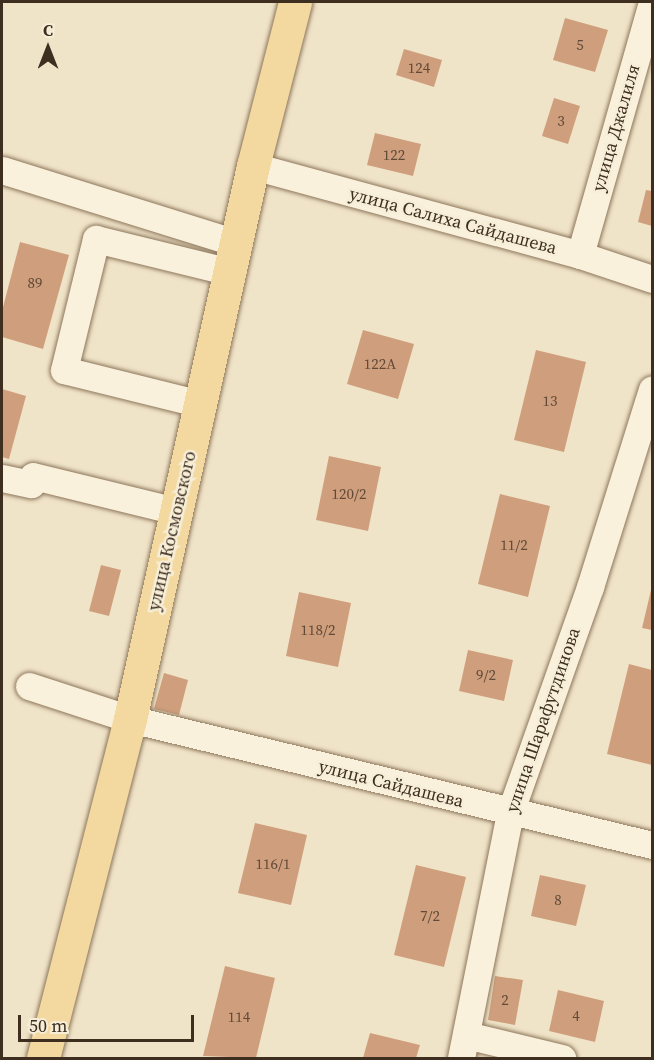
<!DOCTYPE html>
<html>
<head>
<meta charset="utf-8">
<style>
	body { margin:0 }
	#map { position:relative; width:654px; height:1060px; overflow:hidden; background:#f0e4c8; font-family:"Source Serif 4",serif }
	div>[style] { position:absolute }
	.building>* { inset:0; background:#cf9f7d }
	.roads { filter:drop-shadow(0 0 2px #8d765c) drop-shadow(0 0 2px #8d765c) }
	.minor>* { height:27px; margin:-13.5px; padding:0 13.5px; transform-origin:13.5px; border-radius:13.5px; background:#faf1dc }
	.major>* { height:33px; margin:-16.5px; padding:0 16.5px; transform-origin:16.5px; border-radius:16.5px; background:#f3d9a0 }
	span { translate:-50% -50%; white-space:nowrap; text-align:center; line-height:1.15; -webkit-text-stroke:5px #f7eed8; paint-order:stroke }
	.number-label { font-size:15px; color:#624a37 }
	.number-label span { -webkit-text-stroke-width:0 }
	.street-label { font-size:18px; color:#3d2e20 }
	.frame { position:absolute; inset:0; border:3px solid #3d2e20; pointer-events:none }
	.north { position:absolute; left:18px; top:18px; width:60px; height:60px; -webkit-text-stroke:4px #f7eed8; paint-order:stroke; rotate:0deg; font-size:16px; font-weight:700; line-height:24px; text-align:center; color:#3d2e20 }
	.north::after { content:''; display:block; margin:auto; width:21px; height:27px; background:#3d2e20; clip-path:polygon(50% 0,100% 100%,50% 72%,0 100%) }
	.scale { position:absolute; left:18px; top:1015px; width:176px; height:27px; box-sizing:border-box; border:3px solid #3d2e20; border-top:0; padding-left:8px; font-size:18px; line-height:21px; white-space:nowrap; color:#3d2e20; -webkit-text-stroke:4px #f7eed8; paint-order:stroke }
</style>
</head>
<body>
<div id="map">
	<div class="building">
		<div style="clip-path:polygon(565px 18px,608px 30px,595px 72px,553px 60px)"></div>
		<div style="clip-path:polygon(404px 49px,442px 60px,434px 87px,396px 75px)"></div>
		<div style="clip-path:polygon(554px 98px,580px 106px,568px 144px,542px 136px)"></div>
		<div style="clip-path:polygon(375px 133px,421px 144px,413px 176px,367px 165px)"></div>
		<div style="clip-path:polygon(646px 190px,652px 191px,652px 226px,638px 222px)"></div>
		<div style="clip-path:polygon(20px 242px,69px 255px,43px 349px,2px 337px,2px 311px)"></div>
		<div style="clip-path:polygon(363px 330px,414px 344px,398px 399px,347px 384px)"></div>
		<div style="clip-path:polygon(536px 350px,586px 362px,564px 452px,514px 440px)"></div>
		<div style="clip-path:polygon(2px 389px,26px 396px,9px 459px,2px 457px)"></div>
		<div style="clip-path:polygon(329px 456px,381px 467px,368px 531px,316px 520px)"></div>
		<div style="clip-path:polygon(500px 494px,550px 506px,528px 597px,478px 584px)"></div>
		<div style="clip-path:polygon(101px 565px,121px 570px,109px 616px,89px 611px)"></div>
		<div style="clip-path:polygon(652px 586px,652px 630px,642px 628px)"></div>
		<div style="clip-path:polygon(299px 592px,351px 603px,338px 667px,286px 656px)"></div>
		<div style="clip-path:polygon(468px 650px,513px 660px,504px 701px,459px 691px)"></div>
		<div style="clip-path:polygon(629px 664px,652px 670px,652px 765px,607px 754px)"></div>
		<div style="clip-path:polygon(164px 673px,188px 680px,179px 715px,154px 709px)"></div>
		<div style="clip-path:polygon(255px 823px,307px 835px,291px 905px,238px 893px)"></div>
		<div style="clip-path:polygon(416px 865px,466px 877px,444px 967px,394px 955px)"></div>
		<div style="clip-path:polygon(540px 875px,586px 885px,576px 926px,531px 916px)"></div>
		<div style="clip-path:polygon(225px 966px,275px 978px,256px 1058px,203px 1056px)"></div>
		<div style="clip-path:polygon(495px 976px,523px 980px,515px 1025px,488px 1020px)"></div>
		<div style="clip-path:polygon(558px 990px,604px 1001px,595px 1042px,549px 1031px)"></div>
		<div style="clip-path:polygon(370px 1033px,420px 1045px,416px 1058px,363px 1058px)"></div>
	</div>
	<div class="roads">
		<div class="minor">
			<div style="left:253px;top:166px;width:339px;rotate:15.2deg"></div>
			<div style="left:580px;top:255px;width:76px;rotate:18.4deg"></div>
			<div style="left:2px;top:170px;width:245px;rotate:17.3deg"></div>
			<div style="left:580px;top:255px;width:263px;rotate:-74.1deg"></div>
			<div style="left:201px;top:404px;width:141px;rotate:-166.1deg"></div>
			<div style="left:64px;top:370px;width:135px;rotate:-76.3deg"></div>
			<div style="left:96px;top:239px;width:138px;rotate:13.8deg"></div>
			<div style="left:2px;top:478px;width:30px;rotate:12deg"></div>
			<div style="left:31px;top:484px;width:8px;rotate:-76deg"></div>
			<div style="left:33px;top:476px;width:148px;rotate:13.7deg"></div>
			<div style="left:29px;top:686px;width:106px;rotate:18.1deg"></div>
			<div style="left:130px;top:719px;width:537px;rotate:13.57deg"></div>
			<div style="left:466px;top:1035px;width:99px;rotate:13.5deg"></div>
			<div style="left:461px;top:1058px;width:250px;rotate:-78.7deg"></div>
			<div style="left:510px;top:813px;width:240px;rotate:-70.5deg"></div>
			<div style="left:590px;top:587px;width:207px;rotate:-72.6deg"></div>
		</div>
		<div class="major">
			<div style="left:43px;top:1058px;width:350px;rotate:-75.6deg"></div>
			<div style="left:130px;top:719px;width:567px;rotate:-77.46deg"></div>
			<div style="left:253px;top:166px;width:169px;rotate:-75.6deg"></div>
		</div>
	</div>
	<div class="number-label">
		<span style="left:580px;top:45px">5</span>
		<span style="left:419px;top:68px">124</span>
		<span style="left:561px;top:121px">3</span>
		<span style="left:394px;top:155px">122</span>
		<span style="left:35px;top:283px">89</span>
		<span style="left:380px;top:364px">122А</span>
		<span style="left:550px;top:401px">13</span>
		<span style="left:349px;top:494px">120/2</span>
		<span style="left:514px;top:545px">11/2</span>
		<span style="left:318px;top:630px">118/2</span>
		<span style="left:486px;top:675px">9/2</span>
		<span style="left:273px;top:864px">116/1</span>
		<span style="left:558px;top:900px">8</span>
		<span style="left:430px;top:916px">7/2</span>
		<span style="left:505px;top:1000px">2</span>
		<span style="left:576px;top:1016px">4</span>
		<span style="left:239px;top:1017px">114</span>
	</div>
	<div class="street-label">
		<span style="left:616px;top:128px;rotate:-74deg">улица Джалиля</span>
		<span style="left:453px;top:221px;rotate:15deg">улица Салиха Сайдашева</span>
		<span style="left:172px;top:531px;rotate:-77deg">улица Космовского</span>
		<span style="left:543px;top:720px;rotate:-71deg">улица Шарафутдинова</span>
		<span style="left:391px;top:784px;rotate:14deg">улица Сайдашева</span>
	</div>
	<div class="frame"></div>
	<div class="north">С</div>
	<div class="scale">50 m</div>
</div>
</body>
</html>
